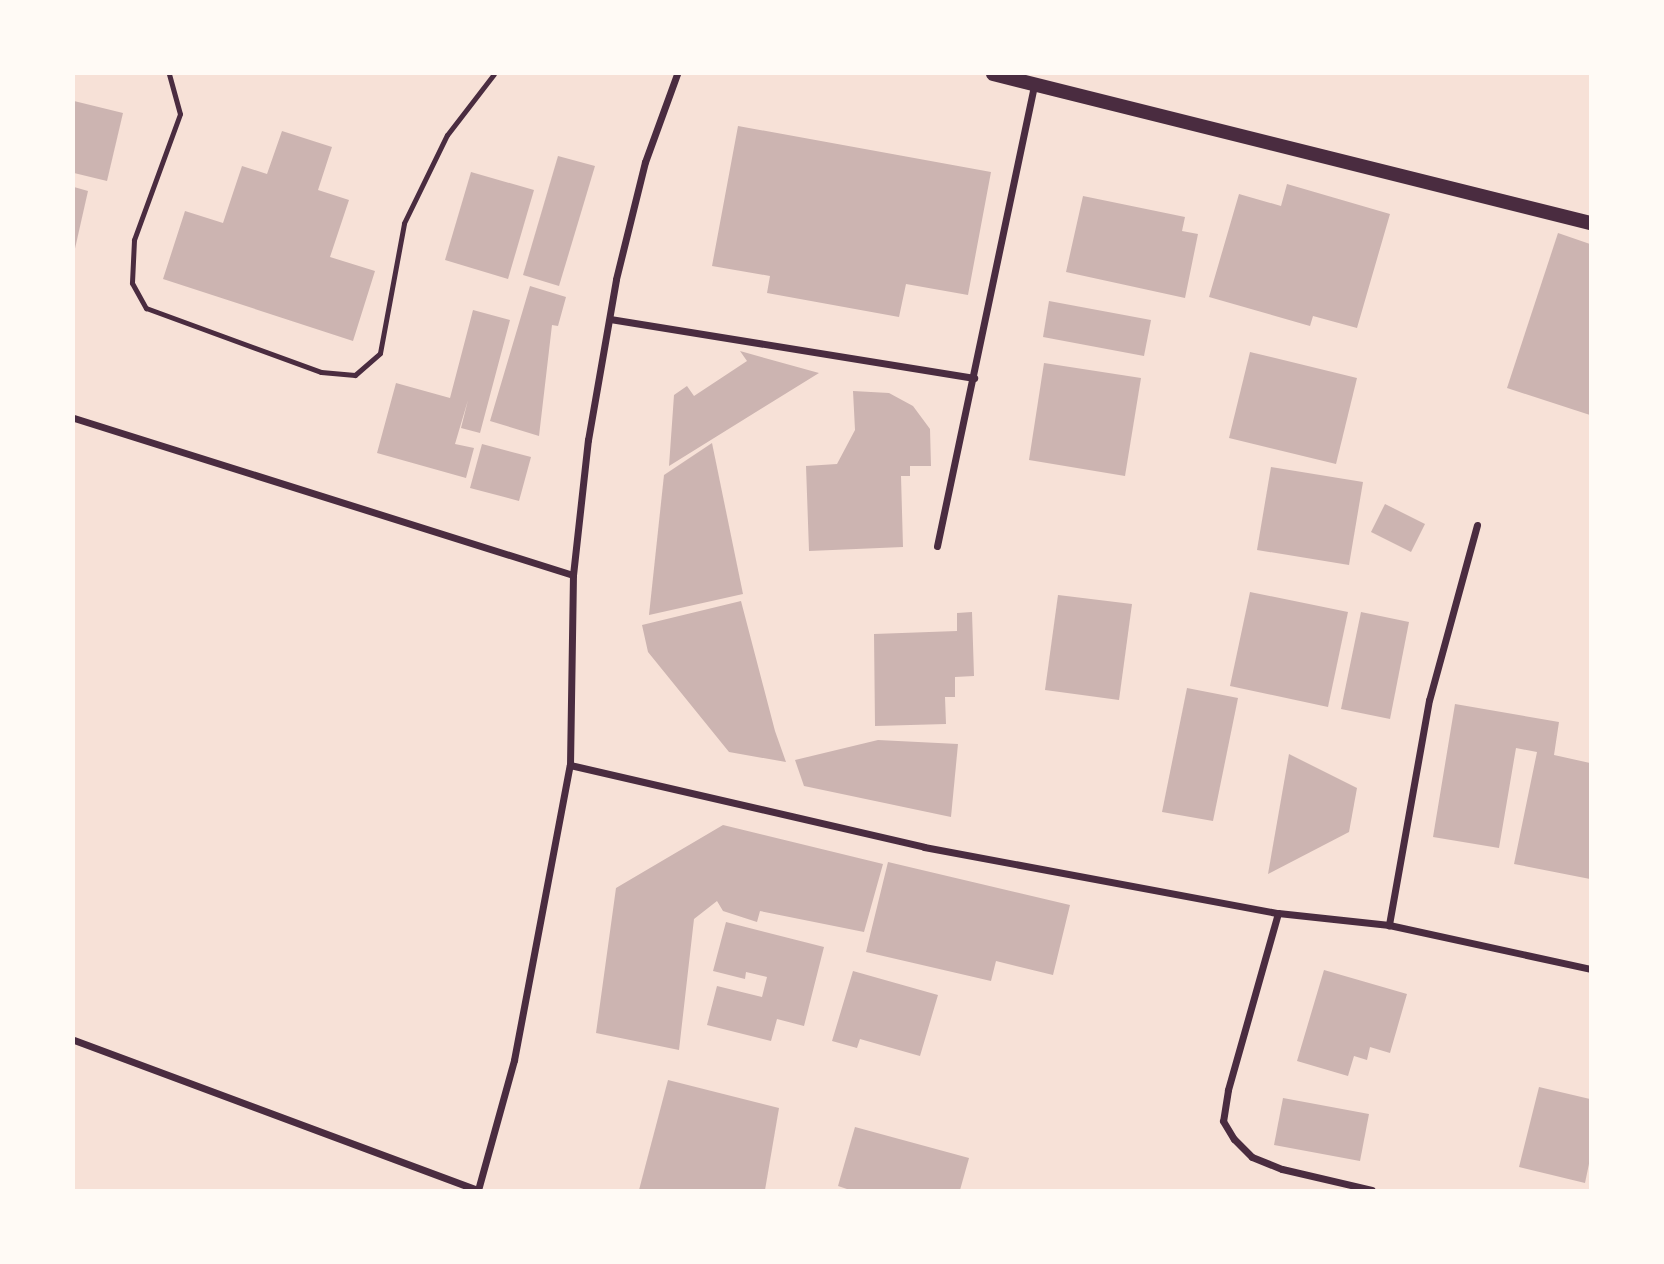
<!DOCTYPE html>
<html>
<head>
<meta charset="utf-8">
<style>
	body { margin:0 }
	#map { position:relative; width:1664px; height:1264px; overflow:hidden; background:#f7e1d7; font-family:Signika,sans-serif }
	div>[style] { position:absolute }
	.building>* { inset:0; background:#ccb4b1 }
	.service>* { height:5px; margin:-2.5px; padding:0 2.5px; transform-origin:2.5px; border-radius:2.5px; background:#4a2c40 }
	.minor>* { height:7px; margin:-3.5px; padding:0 3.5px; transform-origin:3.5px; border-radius:3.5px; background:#4a2c40 }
	.secondary>* { height:14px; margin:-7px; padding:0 7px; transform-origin:7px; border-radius:7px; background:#4a2c40 }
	span { translate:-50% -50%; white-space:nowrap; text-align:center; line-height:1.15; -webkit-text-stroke:7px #fffaf5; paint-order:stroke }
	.frame { position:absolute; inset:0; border:75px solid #fffaf5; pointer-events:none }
</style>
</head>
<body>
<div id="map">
	<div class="building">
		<div style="clip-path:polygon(74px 101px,123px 113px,107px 181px,74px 173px)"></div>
		<div style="clip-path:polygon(738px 126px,991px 172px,968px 295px,906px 284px,899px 317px,767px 293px,770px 276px,712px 266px)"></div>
		<div style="clip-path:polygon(282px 131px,332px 147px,318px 190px,349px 200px,330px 257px,375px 271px,353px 341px,163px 279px,185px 211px,223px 223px,242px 166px,267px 174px)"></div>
		<div style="clip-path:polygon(558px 156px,595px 166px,559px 286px,523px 275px)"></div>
		<div style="clip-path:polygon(471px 172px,534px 190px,508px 279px,445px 260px)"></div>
		<div style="clip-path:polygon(1287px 184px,1390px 214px,1357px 328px,1313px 316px,1310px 326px,1209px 297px,1239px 194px,1281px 206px)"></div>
		<div style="clip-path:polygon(74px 187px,88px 191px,74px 253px)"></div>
		<div style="clip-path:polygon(1083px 196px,1185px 217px,1182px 231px,1198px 234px,1185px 298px,1066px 272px)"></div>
		<div style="clip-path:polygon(1558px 233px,1590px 244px,1590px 415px,1507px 388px)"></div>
		<div style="clip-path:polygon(530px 286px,566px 297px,558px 326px,552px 325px,539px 436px,490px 421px)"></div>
		<div style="clip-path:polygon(1049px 301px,1151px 320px,1144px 356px,1043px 337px)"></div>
		<div style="clip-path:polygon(473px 310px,510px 320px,480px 433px,461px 428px,468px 400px,455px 444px,474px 448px,466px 478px,377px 453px,396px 383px,450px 398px)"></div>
		<div style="clip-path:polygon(740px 351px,819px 373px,669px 466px,674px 395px,687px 386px,694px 396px,747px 361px)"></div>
		<div style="clip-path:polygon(1250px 352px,1357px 378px,1336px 464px,1229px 438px)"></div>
		<div style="clip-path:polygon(1044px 363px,1141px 378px,1125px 476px,1029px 460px)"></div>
		<div style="clip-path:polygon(853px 391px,889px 393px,913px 406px,930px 429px,931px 466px,910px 466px,910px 476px,901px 476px,903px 547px,809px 551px,806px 466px,837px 464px,855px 430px)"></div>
		<div style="clip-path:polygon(712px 443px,743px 594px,649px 615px,664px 475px)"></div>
		<div style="clip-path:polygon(482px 444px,531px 457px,519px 501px,470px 488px)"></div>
		<div style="clip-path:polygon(1271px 467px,1363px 482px,1349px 565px,1257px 550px)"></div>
		<div style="clip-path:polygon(1385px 504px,1425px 524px,1411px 552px,1371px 532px)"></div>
		<div style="clip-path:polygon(1250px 592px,1348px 612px,1328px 707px,1230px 686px)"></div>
		<div style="clip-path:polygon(1058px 595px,1132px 604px,1119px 700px,1045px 690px)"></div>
		<div style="clip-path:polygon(741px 601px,775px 731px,786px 762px,729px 752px,648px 652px,642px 625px)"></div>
		<div style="clip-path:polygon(972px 612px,974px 676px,955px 677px,955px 697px,945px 697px,946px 724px,875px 726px,874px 634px,957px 631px,957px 613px)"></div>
		<div style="clip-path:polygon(1361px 612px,1409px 622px,1390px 719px,1341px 709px)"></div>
		<div style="clip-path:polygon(1187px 688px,1238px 698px,1213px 821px,1162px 812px)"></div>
		<div style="clip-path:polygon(1455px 704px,1559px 722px,1554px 755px,1590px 763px,1590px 879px,1514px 864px,1537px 752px,1516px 748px,1499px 848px,1433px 837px)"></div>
		<div style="clip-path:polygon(878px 740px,958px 744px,951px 817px,804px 786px,795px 760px)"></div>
		<div style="clip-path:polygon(1289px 754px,1357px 788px,1349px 832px,1268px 874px)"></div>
		<div style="clip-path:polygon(723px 825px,883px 864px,864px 932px,760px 911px,757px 922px,723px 911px,717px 901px,694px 919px,679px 1050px,596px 1033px,616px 888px)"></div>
		<div style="clip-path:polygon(888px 862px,1070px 905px,1053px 975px,996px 961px,991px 981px,866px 952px)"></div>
		<div style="clip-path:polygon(726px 922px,824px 947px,804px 1026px,777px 1019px,771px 1041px,707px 1025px,717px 986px,762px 997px,767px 977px,746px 972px,745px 979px,713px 971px)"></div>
		<div style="clip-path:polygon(1324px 970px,1407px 994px,1390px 1053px,1370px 1047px,1367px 1060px,1354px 1056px,1348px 1076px,1297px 1061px)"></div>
		<div style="clip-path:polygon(853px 971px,938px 995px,920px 1056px,860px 1039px,857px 1048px,832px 1041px)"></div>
		<div style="clip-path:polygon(668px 1080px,779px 1108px,765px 1190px,639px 1190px)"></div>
		<div style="clip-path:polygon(1539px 1087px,1590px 1099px,1590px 1159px,1585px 1183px,1519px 1167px)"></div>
		<div style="clip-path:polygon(1283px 1098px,1369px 1114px,1360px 1161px,1274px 1145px)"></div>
		<div style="clip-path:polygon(855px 1127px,969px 1158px,960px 1190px,850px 1190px,838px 1186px)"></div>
	</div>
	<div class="service">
		<div style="left:169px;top:74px;width:41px;rotate:74.6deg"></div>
		<div style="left:180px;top:114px;width:134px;rotate:110.1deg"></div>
		<div style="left:134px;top:240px;width:43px;rotate:92.7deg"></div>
		<div style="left:132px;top:283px;width:29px;rotate:61deg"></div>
		<div style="left:146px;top:308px;width:186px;rotate:20.1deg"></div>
		<div style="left:321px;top:372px;width:34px;rotate:5deg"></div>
		<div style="left:355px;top:375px;width:33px;rotate:-41deg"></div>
		<div style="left:380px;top:353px;width:132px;rotate:-79.5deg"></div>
		<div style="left:404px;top:223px;width:98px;rotate:-64deg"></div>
		<div style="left:447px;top:135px;width:77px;rotate:-52.4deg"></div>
	</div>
	<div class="minor">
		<div style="left:610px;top:319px;width:369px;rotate:9.2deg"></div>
		<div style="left:74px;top:418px;width:523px;rotate:17.47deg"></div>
		<div style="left:1477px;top:525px;width:181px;rotate:105.3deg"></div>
		<div style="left:1429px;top:700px;width:229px;rotate:100.1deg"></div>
		<div style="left:1389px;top:925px;width:206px;rotate:12.3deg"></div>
		<div style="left:937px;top:546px;width:472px;rotate:-78.1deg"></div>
		<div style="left:570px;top:765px;width:363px;rotate:13deg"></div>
		<div style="left:924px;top:847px;width:360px;rotate:10.6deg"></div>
		<div style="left:1278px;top:913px;width:184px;rotate:105.8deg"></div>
		<div style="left:1228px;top:1090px;width:31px;rotate:99deg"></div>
		<div style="left:1223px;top:1121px;width:21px;rotate:59deg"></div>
		<div style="left:1234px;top:1139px;width:25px;rotate:45deg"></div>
		<div style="left:1252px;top:1157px;width:32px;rotate:22deg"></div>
		<div style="left:1282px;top:1169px;width:92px;rotate:13.1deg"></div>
		<div style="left:1278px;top:913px;width:112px;rotate:6.2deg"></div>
		<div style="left:74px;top:1040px;width:430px;rotate:20.4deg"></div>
		<div style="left:478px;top:1190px;width:135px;rotate:-74.5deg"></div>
		<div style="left:514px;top:1060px;width:300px;rotate:-79.3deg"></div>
		<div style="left:570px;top:765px;width:190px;rotate:-89.1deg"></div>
		<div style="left:573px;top:575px;width:136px;rotate:-83.7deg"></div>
		<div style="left:588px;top:440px;width:163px;rotate:-80.1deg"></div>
		<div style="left:616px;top:279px;width:121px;rotate:-76.1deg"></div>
		<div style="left:645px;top:162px;width:94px;rotate:-70deg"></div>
	</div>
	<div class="secondary">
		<div style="left:993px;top:74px;width:615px;rotate:14.01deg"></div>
	</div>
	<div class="frame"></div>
</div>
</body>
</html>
